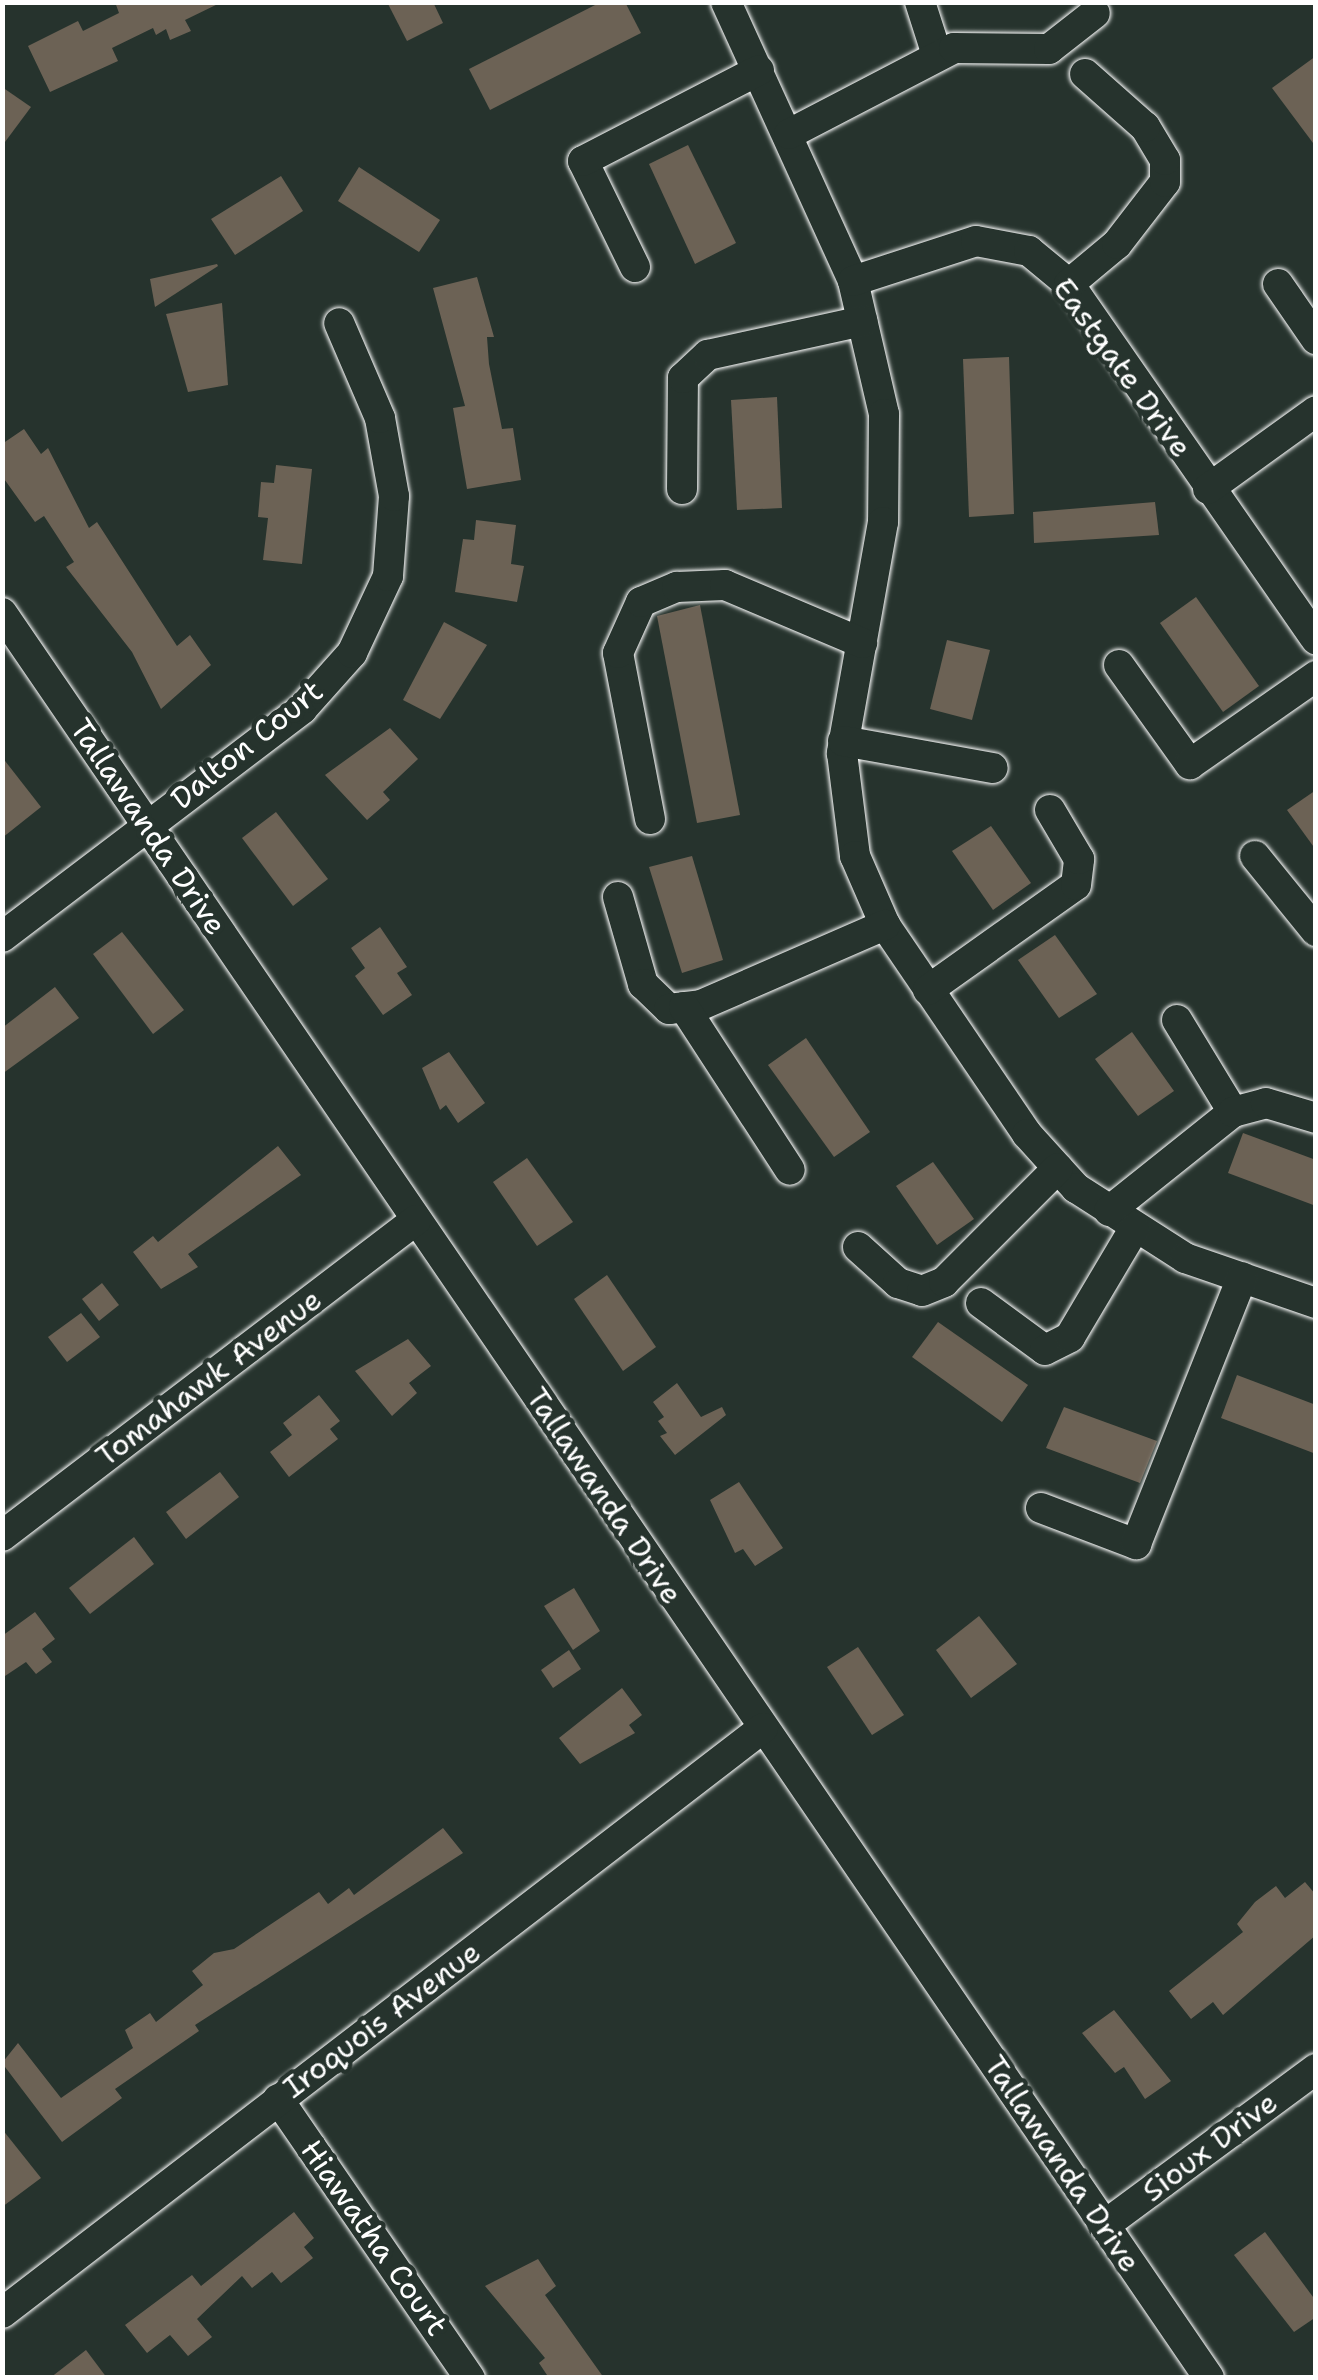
<!DOCTYPE html>
<html>
<head>
<meta charset="utf-8">
<style>
	body { margin:0 }
	#map { position:relative; width:1318px; height:2380px; overflow:hidden; background:#26332d; font-family:"Shantell Sans",sans-serif }
	div>[style] { position:absolute }
	.building>* { inset:0; background:#6c6255 }
	.roads { filter:drop-shadow(0 0 2px #fff) drop-shadow(0 0 2px #fff) }
	.minor>* { height:30px; margin:-15px; padding:0 15px; transform-origin:15px; border-radius:15px; background:#26332d }
	span { translate:-50% -50%; white-space:nowrap; text-align:center; line-height:1.15; -webkit-text-stroke:9px #26332d; paint-order:stroke }
	.street-label { font-size:30px; color:#fff }
	.frame { position:absolute; inset:0; border:5px solid #fff; pointer-events:none }
</style>
</head>
<body>
<div id="map">
	<div class="building">
		<div style="clip-path:polygon(115px 2px,222px 2px,185px 20px,191px 31px,170px 40px,166px 29px,156px 35px,153px 28px,112px 48px,118px 61px,50px 92px,28px 46px,78px 21px,83px 31px,119px 13px)"></div>
		<div style="clip-path:polygon(387px 2px,433px 2px,443px 23px,407px 41px)"></div>
		<div style="clip-path:polygon(601px 2px,625px 2px,641px 33px,490px 110px,469px 69px)"></div>
		<div style="clip-path:polygon(1316px 56px,1316px 147px,1272px 88px)"></div>
		<div style="clip-path:polygon(2px 87px,31px 107px,2px 146px)"></div>
		<div style="clip-path:polygon(688px 145px,736px 243px,695px 264px,649px 164px)"></div>
		<div style="clip-path:polygon(359px 167px,440px 220px,419px 252px,338px 201px)"></div>
		<div style="clip-path:polygon(281px 176px,303px 211px,235px 255px,211px 219px)"></div>
		<div style="clip-path:polygon(217px 264px,218px 266px,155px 307px,150px 279px)"></div>
		<div style="clip-path:polygon(477px 277px,494px 337px,487px 337px,489px 364px,502px 429px,513px 428px,521px 480px,467px 489px,453px 408px,465px 406px,433px 288px)"></div>
		<div style="clip-path:polygon(222px 303px,228px 385px,188px 392px,166px 314px)"></div>
		<div style="clip-path:polygon(1009px 357px,1014px 514px,969px 517px,963px 359px)"></div>
		<div style="clip-path:polygon(777px 397px,782px 508px,737px 510px,731px 400px)"></div>
		<div style="clip-path:polygon(24px 429px,41px 454px,48px 448px,89px 528px,97px 522px,177px 646px,190px 635px,211px 665px,161px 709px,132px 652px,66px 567px,74px 562px,44px 516px,35px 522px,2px 476px,2px 444px)"></div>
		<div style="clip-path:polygon(276px 465px,312px 469px,302px 564px,263px 560px,268px 518px,258px 517px,261px 482px,274px 483px)"></div>
		<div style="clip-path:polygon(1155px 502px,1159px 535px,1034px 543px,1033px 512px)"></div>
		<div style="clip-path:polygon(476px 520px,516px 525px,511px 564px,524px 566px,517px 602px,455px 592px,463px 539px,474px 540px)"></div>
		<div style="clip-path:polygon(1196px 597px,1259px 686px,1223px 712px,1160px 623px)"></div>
		<div style="clip-path:polygon(700px 605px,740px 815px,697px 823px,657px 616px)"></div>
		<div style="clip-path:polygon(444px 622px,487px 645px,440px 719px,403px 700px)"></div>
		<div style="clip-path:polygon(947px 640px,990px 650px,972px 720px,930px 709px)"></div>
		<div style="clip-path:polygon(390px 728px,418px 759px,383px 792px,390px 800px,367px 820px,325px 775px)"></div>
		<div style="clip-path:polygon(2px 757px,41px 807px,2px 838px)"></div>
		<div style="clip-path:polygon(1316px 790px,1316px 850px,1287px 810px)"></div>
		<div style="clip-path:polygon(276px 812px,328px 879px,293px 906px,242px 838px)"></div>
		<div style="clip-path:polygon(991px 826px,1031px 883px,993px 910px,952px 851px)"></div>
		<div style="clip-path:polygon(692px 856px,723px 960px,682px 973px,649px 867px)"></div>
		<div style="clip-path:polygon(380px 927px,407px 967px,397px 973px,412px 995px,383px 1015px,355px 976px,365px 968px,351px 948px)"></div>
		<div style="clip-path:polygon(122px 932px,184px 1010px,153px 1034px,93px 954px)"></div>
		<div style="clip-path:polygon(1055px 935px,1097px 994px,1059px 1018px,1018px 960px)"></div>
		<div style="clip-path:polygon(55px 987px,79px 1018px,2px 1074px,2px 1028px)"></div>
		<div style="clip-path:polygon(1132px 1032px,1174px 1091px,1138px 1116px,1095px 1059px)"></div>
		<div style="clip-path:polygon(806px 1038px,870px 1132px,834px 1157px,768px 1065px)"></div>
		<div style="clip-path:polygon(449px 1052px,485px 1103px,458px 1123px,446px 1105px,440px 1110px,422px 1068px)"></div>
		<div style="clip-path:polygon(1243px 1133px,1316px 1160px,1316px 1206px,1228px 1173px)"></div>
		<div style="clip-path:polygon(278px 1146px,301px 1175px,188px 1254px,198px 1267px,161px 1289px,133px 1252px,153px 1236px,158px 1242px)"></div>
		<div style="clip-path:polygon(527px 1158px,573px 1222px,537px 1246px,493px 1182px)"></div>
		<div style="clip-path:polygon(933px 1162px,974px 1219px,937px 1245px,896px 1186px)"></div>
		<div style="clip-path:polygon(607px 1275px,656px 1347px,623px 1371px,574px 1299px)"></div>
		<div style="clip-path:polygon(102px 1283px,119px 1305px,99px 1321px,82px 1299px)"></div>
		<div style="clip-path:polygon(81px 1313px,100px 1337px,67px 1362px,48px 1337px)"></div>
		<div style="clip-path:polygon(938px 1322px,1028px 1385px,1002px 1422px,912px 1357px)"></div>
		<div style="clip-path:polygon(408px 1339px,431px 1366px,409px 1383px,417px 1393px,392px 1416px,355px 1371px)"></div>
		<div style="clip-path:polygon(1237px 1375px,1316px 1405px,1316px 1454px,1221px 1418px)"></div>
		<div style="clip-path:polygon(677px 1383px,701px 1417px,722px 1407px,726px 1415px,675px 1455px,660px 1436px,667px 1433px,658px 1421px,664px 1417px,653px 1402px)"></div>
		<div style="clip-path:polygon(319px 1395px,340px 1421px,330px 1429px,338px 1439px,289px 1477px,270px 1452px,292px 1435px,283px 1423px)"></div>
		<div style="clip-path:polygon(1064px 1407px,1157px 1441px,1140px 1483px,1046px 1448px)"></div>
		<div style="clip-path:polygon(220px 1472px,239px 1497px,186px 1539px,166px 1512px)"></div>
		<div style="clip-path:polygon(739px 1482px,783px 1548px,755px 1566px,743px 1549px,735px 1553px,710px 1500px)"></div>
		<div style="clip-path:polygon(134px 1537px,154px 1564px,90px 1614px,69px 1588px)"></div>
		<div style="clip-path:polygon(574px 1588px,600px 1631px,573px 1650px,544px 1606px)"></div>
		<div style="clip-path:polygon(35px 1612px,55px 1639px,42px 1649px,52px 1662px,36px 1674px,26px 1662px,2px 1678px,2px 1636px)"></div>
		<div style="clip-path:polygon(979px 1616px,1017px 1664px,971px 1698px,936px 1650px)"></div>
		<div style="clip-path:polygon(858px 1647px,904px 1715px,872px 1735px,827px 1667px)"></div>
		<div style="clip-path:polygon(569px 1650px,581px 1669px,553px 1688px,541px 1670px)"></div>
		<div style="clip-path:polygon(622px 1688px,642px 1715px,629px 1725px,635px 1733px,580px 1764px,559px 1738px)"></div>
		<div style="clip-path:polygon(443px 1828px,463px 1853px,195px 2025px,199px 2031px,115px 2089px,122px 2098px,62px 2142px,2px 2063px,18px 2043px,61px 2098px,133px 2048px,125px 2030px,150px 2013px,156px 2022px,203px 1985px,192px 1971px,214px 1953px,234px 1949px,319px 1892px,328px 1904px,349px 1888px,354px 1895px)"></div>
		<div style="clip-path:polygon(1305px 1882px,1316px 1895px,1316px 1935px,1223px 2015px,1213px 2002px,1191px 2019px,1169px 1991px,1243px 1932px,1237px 1924px,1255px 1902px,1276px 1886px,1285px 1898px)"></div>
		<div style="clip-path:polygon(1114px 2010px,1171px 2081px,1145px 2099px,1124px 2067px,1115px 2073px,1082px 2033px)"></div>
		<div style="clip-path:polygon(2px 2129px,41px 2178px,2px 2207px)"></div>
		<div style="clip-path:polygon(294px 2212px,314px 2238px,304px 2247px,313px 2258px,281px 2283px,272px 2272px,252px 2288px,242px 2276px,197px 2319px,212px 2337px,188px 2356px,170px 2335px,147px 2353px,125px 2325px,192px 2275px,201px 2286px)"></div>
		<div style="clip-path:polygon(1265px 2232px,1316px 2301px,1316px 2317px,1294px 2332px,1234px 2255px)"></div>
		<div style="clip-path:polygon(538px 2259px,556px 2286px,545px 2295px,604px 2378px,549px 2378px,539px 2363px,545px 2358px,485px 2286px)"></div>
		<div style="clip-path:polygon(86px 2350px,107px 2378px,50px 2378px)"></div>
	</div>
	<div class="roads">
		<div class="minor">
			<div style="left:726px;top:2px;width:307px;rotate:65.5deg"></div>
			<div style="left:853px;top:281px;width:137px;rotate:76.9deg"></div>
			<div style="left:884px;top:414px;width:108px;rotate:90.5deg"></div>
			<div style="left:883px;top:522px;width:235px;rotate:100.1deg"></div>
			<div style="left:842px;top:753px;width:104px;rotate:82.8deg"></div>
			<div style="left:855px;top:856px;width:75px;rotate:66.5deg"></div>
			<div style="left:885px;top:925px;width:253px;rotate:55.8deg"></div>
			<div style="left:1027px;top:1134px;width:73px;rotate:47.8deg"></div>
			<div style="left:1076px;top:1188px;width:130px;rotate:32.7deg"></div>
			<div style="left:1185px;top:1258px;width:139px;rotate:19deg"></div>
			<div style="left:920px;top:2px;width:56px;rotate:72.2deg"></div>
			<div style="left:789px;top:134px;width:186px;rotate:-27.5deg"></div>
			<div style="left:954px;top:48px;width:95px;rotate:0.6deg"></div>
			<div style="left:1049px;top:49px;width:58px;rotate:-38deg"></div>
			<div style="left:635px;top:267px;width:118px;rotate:-116.1deg"></div>
			<div style="left:583px;top:161px;width:198px;rotate:-27.3deg"></div>
			<div style="left:853px;top:281px;width:129px;rotate:-18deg"></div>
			<div style="left:976px;top:241px;width:54px;rotate:10.7deg"></div>
			<div style="left:1029px;top:251px;width:52px;rotate:39.5deg"></div>
			<div style="left:1069px;top:284px;width:433px;rotate:55.2deg"></div>
			<div style="left:1069px;top:284px;width:62px;rotate:-39.8deg"></div>
			<div style="left:1117px;top:244px;width:78px;rotate:-52.3deg"></div>
			<div style="left:1165px;top:182px;width:22px;rotate:-90deg"></div>
			<div style="left:1165px;top:160px;width:39px;rotate:-121deg"></div>
			<div style="left:1145px;top:127px;width:80px;rotate:-138.5deg"></div>
			<div style="left:1278px;top:284px;width:67px;rotate:55.4deg"></div>
			<div style="left:682px;top:489px;width:111px;rotate:-89.5deg"></div>
			<div style="left:683px;top:378px;width:34px;rotate:-43deg"></div>
			<div style="left:708px;top:355px;width:158px;rotate:-12.4deg"></div>
			<div style="left:1208px;top:489px;width:133px;rotate:-35.8deg"></div>
			<div style="left:2px;top:613px;width:2138px;rotate:55.63deg"></div>
			<div style="left:1119px;top:665px;width:122px;rotate:54.4deg"></div>
			<div style="left:1190px;top:764px;width:154px;rotate:-34.9deg"></div>
			<div style="left:843px;top:741px;width:152px;rotate:10.2deg"></div>
			<div style="left:650px;top:819px;width:169px;rotate:-100.9deg"></div>
			<div style="left:618px;top:653px;width:56px;rotate:-65.7deg"></div>
			<div style="left:641px;top:602px;width:39px;rotate:-23deg"></div>
			<div style="left:677px;top:587px;width:48px;rotate:-2.4deg"></div>
			<div style="left:725px;top:585px;width:149px;rotate:22.9deg"></div>
			<div style="left:1255px;top:856px;width:97px;rotate:50.9deg"></div>
			<div style="left:618px;top:897px;width:91px;rotate:74deg"></div>
			<div style="left:643px;top:984px;width:36px;rotate:44deg"></div>
			<div style="left:669px;top:1009px;width:32px;rotate:-7deg"></div>
			<div style="left:701px;top:1005px;width:201px;rotate:-23.5deg"></div>
			<div style="left:2px;top:937px;width:377px;rotate:-37.2deg"></div>
			<div style="left:302px;top:709px;width:75px;rotate:-48.2deg"></div>
			<div style="left:352px;top:653px;width:85px;rotate:-64.9deg"></div>
			<div style="left:388px;top:576px;width:80px;rotate:-85.7deg"></div>
			<div style="left:394px;top:496px;width:79px;rotate:-100.2deg"></div>
			<div style="left:380px;top:418px;width:103px;rotate:-113.3deg"></div>
			<div style="left:928px;top:990px;width:181px;rotate:-35.4deg"></div>
			<div style="left:1076px;top:885px;width:26px;rotate:-83deg"></div>
			<div style="left:1079px;top:859px;width:57px;rotate:-120.6deg"></div>
			<div style="left:684px;top:1007px;width:194px;rotate:57deg"></div>
			<div style="left:1177px;top:1020px;width:108px;rotate:58.7deg"></div>
			<div style="left:1109px;top:1211px;width:159px;rotate:-38.6deg"></div>
			<div style="left:1233px;top:1112px;width:34px;rotate:-15deg"></div>
			<div style="left:1266px;top:1103px;width:52px;rotate:16.7deg"></div>
			<div style="left:858px;top:1247px;width:54px;rotate:42deg"></div>
			<div style="left:898px;top:1283px;width:25px;rotate:18deg"></div>
			<div style="left:922px;top:1291px;width:24px;rotate:-22deg"></div>
			<div style="left:944px;top:1282px;width:161px;rotate:-45deg"></div>
			<div style="left:981px;top:1303px;width:79px;rotate:36.3deg"></div>
			<div style="left:1045px;top:1350px;width:28px;rotate:-27deg"></div>
			<div style="left:1070px;top:1337px;width:126px;rotate:-59.3deg"></div>
			<div style="left:1041px;top:1508px;width:102px;rotate:20.8deg"></div>
			<div style="left:1136px;top:1544px;width:287px;rotate:-68.3deg"></div>
			<div style="left:2px;top:1536px;width:521px;rotate:-37.35deg"></div>
			<div style="left:278px;top:2099px;width:339px;rotate:55.5deg"></div>
			<div style="left:1105px;top:2225px;width:262px;rotate:-36.5deg"></div>
			<div style="left:2px;top:2313px;width:960px;rotate:-37.55deg"></div>
		</div>
	</div>
	<div class="street-label">
		<span style="left:1122px;top:368px;rotate:54deg">Eastgate Drive</span>
		<span style="left:247px;top:745px;rotate:-39deg">Dalton Court</span>
		<span style="left:148px;top:827px;rotate:56deg">Tallawanda Drive</span>
		<span style="left:209px;top:1378px;rotate:-37deg">Tomahawk Avenue</span>
		<span style="left:604px;top:1496px;rotate:56deg">Tallawanda Drive</span>
		<span style="left:382px;top:2020px;rotate:-37deg">Iroquois Avenue</span>
		<span style="left:1210px;top:2147px;rotate:-37deg">Sioux Drive</span>
		<span style="left:1062px;top:2164px;rotate:56deg">Tallawanda Drive</span>
		<span style="left:374px;top:2238px;rotate:55deg">Hiawatha Court</span>
	</div>
	<div class="frame"></div>
</div>
</body>
</html>
